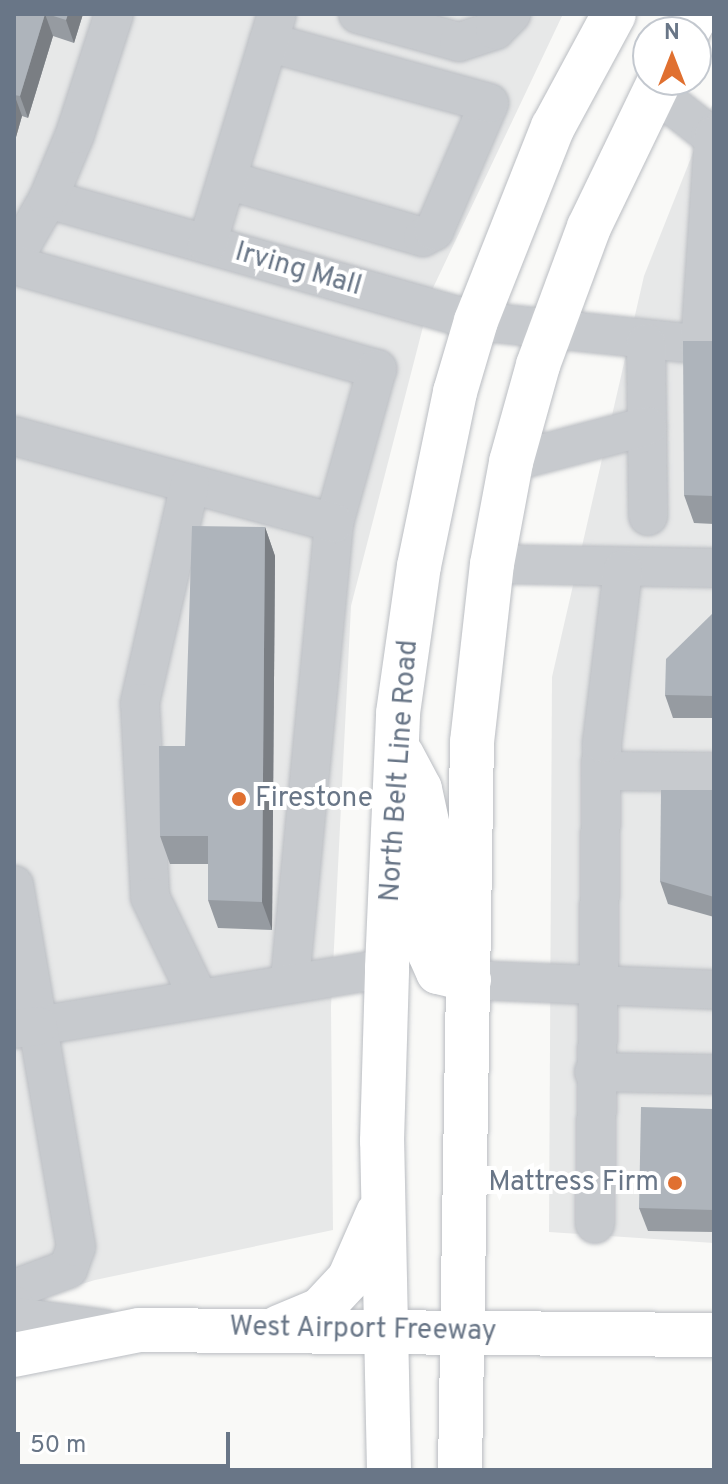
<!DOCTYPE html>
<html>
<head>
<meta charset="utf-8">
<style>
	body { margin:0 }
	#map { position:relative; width:728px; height:1484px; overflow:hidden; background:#f9f9f7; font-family:Overpass,sans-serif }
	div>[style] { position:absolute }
	.built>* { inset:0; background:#e7e8e8 }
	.roads { filter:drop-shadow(0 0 2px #babdc2) drop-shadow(0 0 2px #babdc2) }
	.minor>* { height:38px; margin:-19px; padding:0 19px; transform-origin:19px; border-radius:19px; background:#c7cace }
	.major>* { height:44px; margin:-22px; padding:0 22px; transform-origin:22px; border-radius:22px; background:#fff }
	.wall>* { inset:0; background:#969ba1 }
	.shaded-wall>* { inset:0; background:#7a7e83 }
	.building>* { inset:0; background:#aeb4bb }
	.dots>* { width:22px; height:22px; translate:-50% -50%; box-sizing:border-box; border:4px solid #fff; border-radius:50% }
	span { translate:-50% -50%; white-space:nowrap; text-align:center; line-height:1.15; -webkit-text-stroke:8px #fff; paint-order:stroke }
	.street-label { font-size:28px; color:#697687 }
	.poi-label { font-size:28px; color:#697687 }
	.left { translate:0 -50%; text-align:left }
	.right { translate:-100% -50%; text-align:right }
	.frame { position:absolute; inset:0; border:16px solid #697687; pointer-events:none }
	.north { position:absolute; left:632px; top:16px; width:80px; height:80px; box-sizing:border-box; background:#fff; border:2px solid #c3c8cf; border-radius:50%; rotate:0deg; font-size:22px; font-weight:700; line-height:32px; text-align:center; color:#697687 }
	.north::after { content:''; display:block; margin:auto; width:28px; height:36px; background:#e07030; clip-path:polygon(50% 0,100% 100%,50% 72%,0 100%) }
	.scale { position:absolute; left:16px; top:1432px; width:214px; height:36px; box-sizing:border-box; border:4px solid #697687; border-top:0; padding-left:10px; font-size:24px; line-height:28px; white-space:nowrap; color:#697687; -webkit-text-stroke:6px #fff; paint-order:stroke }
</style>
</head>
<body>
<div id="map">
	<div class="built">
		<div style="clip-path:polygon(14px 14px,563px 14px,433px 288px,351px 606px,331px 1007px,333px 1230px,95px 1280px,14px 1305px)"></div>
		<div style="clip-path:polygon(714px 100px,714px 1243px,549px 1232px,552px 677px,644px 276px)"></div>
	</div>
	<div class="roads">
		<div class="minor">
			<div style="left:358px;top:14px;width:105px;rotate:15.5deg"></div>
			<div style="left:459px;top:42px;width:38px;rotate:-18deg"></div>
			<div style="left:495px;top:30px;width:23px;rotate:-45deg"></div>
			<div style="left:654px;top:91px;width:71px;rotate:38.2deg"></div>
			<div style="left:710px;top:135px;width:5px;rotate:-37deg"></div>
			<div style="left:227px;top:180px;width:204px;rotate:16.2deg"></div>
			<div style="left:423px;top:237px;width:13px;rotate:-29deg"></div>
			<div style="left:434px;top:231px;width:139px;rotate:-66.7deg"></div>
			<div style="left:489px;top:103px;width:229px;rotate:-164.6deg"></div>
			<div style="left:48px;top:199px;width:445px;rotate:15.9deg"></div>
			<div style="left:476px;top:321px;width:239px;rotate:6deg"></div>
			<div style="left:207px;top:244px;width:240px;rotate:-73.1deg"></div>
			<div style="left:14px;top:258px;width:68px;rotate:-60deg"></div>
			<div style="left:48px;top:199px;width:70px;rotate:-67.4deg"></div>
			<div style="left:75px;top:134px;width:126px;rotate:-72deg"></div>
			<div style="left:14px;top:265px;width:378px;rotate:16deg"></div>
			<div style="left:377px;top:369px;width:160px;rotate:105.6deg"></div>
			<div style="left:334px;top:523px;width:463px;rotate:95.5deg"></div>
			<div style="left:646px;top:343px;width:173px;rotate:89.3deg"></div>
			<div style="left:700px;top:346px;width:211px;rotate:-86.2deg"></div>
			<div style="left:14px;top:436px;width:332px;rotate:15.2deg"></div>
			<div style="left:511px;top:462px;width:141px;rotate:-14.8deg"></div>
			<div style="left:190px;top:484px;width:225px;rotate:102.9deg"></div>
			<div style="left:140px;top:703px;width:194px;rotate:87deg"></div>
			<div style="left:150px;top:897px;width:113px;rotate:64.3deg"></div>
			<div style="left:492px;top:564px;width:222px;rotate:1deg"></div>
			<div style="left:601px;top:771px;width:113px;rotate:0.5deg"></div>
			<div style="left:14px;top:885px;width:143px;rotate:80.3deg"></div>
			<div style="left:38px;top:1026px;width:354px;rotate:-9.4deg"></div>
			<div style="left:469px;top:980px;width:245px;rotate:2.3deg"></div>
			<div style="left:594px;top:1072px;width:120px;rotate:1deg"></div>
			<div style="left:595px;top:1224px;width:481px;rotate:-89.2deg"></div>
			<div style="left:602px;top:743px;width:175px;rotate:-83.1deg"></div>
			<div style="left:14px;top:1289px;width:58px;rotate:-20.3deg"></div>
			<div style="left:68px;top:1269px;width:23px;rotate:-70deg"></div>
			<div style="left:76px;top:1247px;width:224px;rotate:-99.8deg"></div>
			<div style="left:38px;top:1026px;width:23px;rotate:173deg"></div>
			<div style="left:14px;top:1305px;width:13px;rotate:72deg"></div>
			<div style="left:18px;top:1317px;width:88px;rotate:7.9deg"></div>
		</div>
		<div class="major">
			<div style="left:687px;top:32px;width:21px;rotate:-61deg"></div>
			<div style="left:402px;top:755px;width:38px;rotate:62deg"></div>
			<div style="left:420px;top:789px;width:43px;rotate:77.9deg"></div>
			<div style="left:429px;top:831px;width:123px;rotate:89.5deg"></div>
			<div style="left:430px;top:954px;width:20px;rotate:66deg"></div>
			<div style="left:438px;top:972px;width:32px;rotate:14deg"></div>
			<div style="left:279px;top:1327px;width:44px;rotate:-22.5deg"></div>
			<div style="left:320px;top:1310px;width:42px;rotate:-46.9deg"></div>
			<div style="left:349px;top:1279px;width:72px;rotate:-66.3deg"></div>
			<div style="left:14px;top:1355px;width:127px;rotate:-11.3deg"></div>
			<div style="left:139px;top:1330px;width:575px;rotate:0.5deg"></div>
			<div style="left:389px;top:1470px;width:329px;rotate:-91.2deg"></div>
			<div style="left:382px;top:1141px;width:173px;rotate:-88.3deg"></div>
			<div style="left:387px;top:968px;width:255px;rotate:-87.5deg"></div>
			<div style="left:398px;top:713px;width:148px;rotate:-81.9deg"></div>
			<div style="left:419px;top:566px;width:178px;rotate:-78.3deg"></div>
			<div style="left:455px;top:392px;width:74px;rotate:-73.5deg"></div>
			<div style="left:476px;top:321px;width:209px;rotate:-68.4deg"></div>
			<div style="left:553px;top:127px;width:128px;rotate:-61.6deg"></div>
			<div style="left:460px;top:1470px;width:728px;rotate:-89.06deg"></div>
			<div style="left:472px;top:742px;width:179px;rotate:-83.6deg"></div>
			<div style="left:492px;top:564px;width:104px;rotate:-79.4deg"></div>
			<div style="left:511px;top:462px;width:101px;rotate:-74.4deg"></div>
			<div style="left:538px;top:365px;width:147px;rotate:-69.7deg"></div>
			<div style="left:589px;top:227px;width:163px;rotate:-64.2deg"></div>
		</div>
	</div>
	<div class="wall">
		<div style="clip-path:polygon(14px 14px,83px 14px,74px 43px,53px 36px,28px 118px,22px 116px,14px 144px)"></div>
		<div style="clip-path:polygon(714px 341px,714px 524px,694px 523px,684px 495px)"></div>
		<div style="clip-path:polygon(265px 527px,275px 556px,272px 930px,218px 928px,208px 900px,208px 864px,170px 864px,160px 836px,185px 746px)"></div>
		<div style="clip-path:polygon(714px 612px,714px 718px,673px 718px,665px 695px)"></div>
		<div style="clip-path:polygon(714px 790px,714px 917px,668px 904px,660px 881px)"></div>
		<div style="clip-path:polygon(714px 1109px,714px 1232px,648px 1231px,639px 1208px)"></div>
	</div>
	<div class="shaded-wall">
		<div style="clip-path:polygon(45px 14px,53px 36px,28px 118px,20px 96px)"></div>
		<div style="clip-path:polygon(68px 14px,83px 14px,74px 43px,66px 20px)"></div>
		<div style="clip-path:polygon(14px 94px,22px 116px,14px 144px)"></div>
		<div style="clip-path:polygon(265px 527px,275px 556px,272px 930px,262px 902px)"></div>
	</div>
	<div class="building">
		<div style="clip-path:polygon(14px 14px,45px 14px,20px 96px,14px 95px)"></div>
		<div style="clip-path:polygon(47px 14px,68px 14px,66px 20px)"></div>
		<div style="clip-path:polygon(683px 341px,714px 341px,714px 496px,684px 495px)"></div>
		<div style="clip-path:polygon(192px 526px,265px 527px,262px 902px,208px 900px,208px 836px,160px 836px,159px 746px,185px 746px)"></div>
		<div style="clip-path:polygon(714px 612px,714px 696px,665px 695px,666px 659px)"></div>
		<div style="clip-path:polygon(661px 790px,714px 790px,714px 897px,660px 881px)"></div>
		<div style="clip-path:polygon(641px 1107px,714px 1109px,714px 1210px,639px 1208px)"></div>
	</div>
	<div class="dots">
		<div style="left:239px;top:799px;background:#e07030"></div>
		<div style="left:675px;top:1183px;background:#e07030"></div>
	</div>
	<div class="street-label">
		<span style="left:298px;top:270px;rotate:16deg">Irving Mall</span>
		<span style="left:400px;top:771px;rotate:-86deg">North Belt Line Road</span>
		<span style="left:363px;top:1330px;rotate:1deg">West Airport Freeway</span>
	</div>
	<div class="poi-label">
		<span class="left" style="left:255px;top:799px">Firestone</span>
		<span class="right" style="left:659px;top:1183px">Mattress Firm</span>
	</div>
	<div class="frame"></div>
	<div class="north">N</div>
	<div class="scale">50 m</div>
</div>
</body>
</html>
